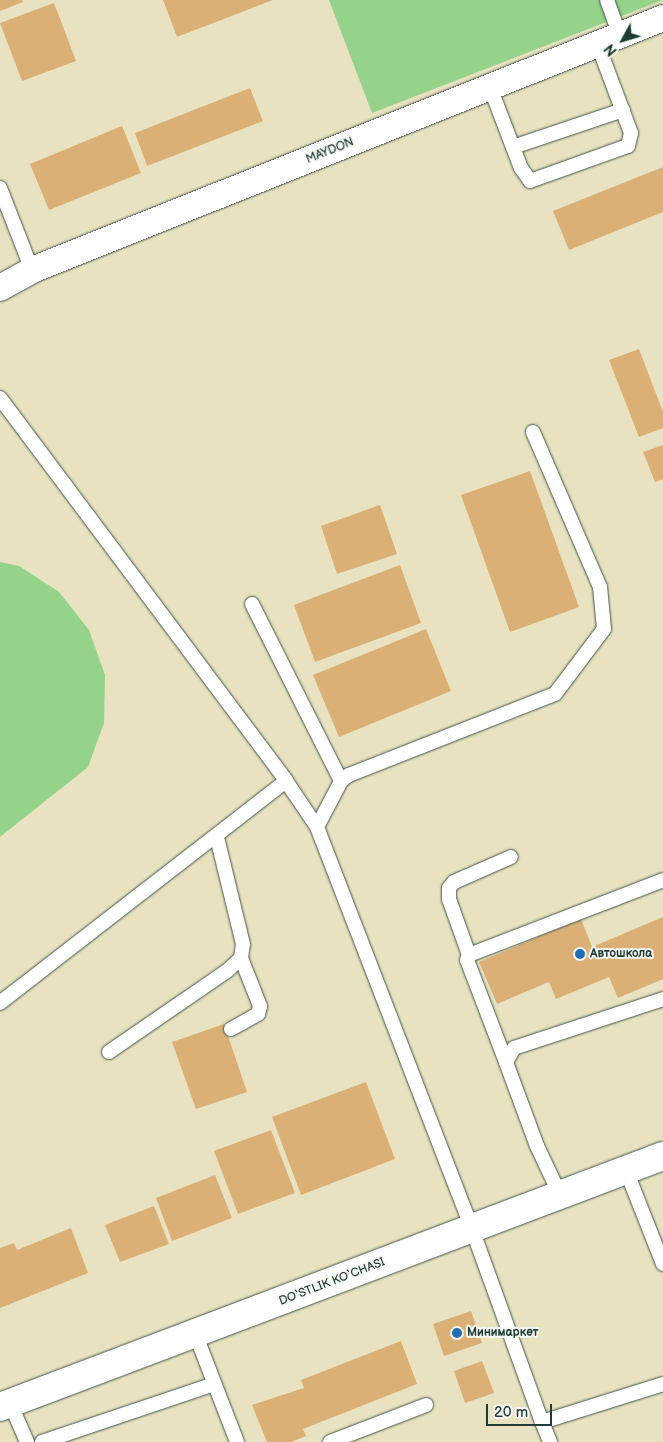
<!DOCTYPE html>
<html>
<head>
<meta charset="utf-8">
<style>
	body { margin:0 }
	#map { position:relative; width:663px; height:1442px; overflow:hidden; background:#e9e2c1; font-family:"Balsamiq Sans",sans-serif }
	div>[style] { position:absolute }
	.green>* { inset:0; background:#94d389 }
	.building>* { inset:0; background:#dbb076 }
	.roads { filter:drop-shadow(0 0 1px #3d5649) drop-shadow(0 0 1px #3d5649) }
	.service>* { height:14px; margin:-7px; padding:0 7px; transform-origin:7px; border-radius:7px; background:#fff }
	.minor>* { height:26px; margin:-13px; padding:0 13px; transform-origin:13px; border-radius:13px; background:#fff }
	.tertiary>* { height:28px; margin:-14px; padding:0 14px; transform-origin:14px; border-radius:14px; background:#fff }
	.dots>* { width:14px; height:14px; translate:-50% -50%; box-sizing:border-box; border:2px solid #f6f6f2; border-radius:50% }
	span { translate:-50% -50%; white-space:nowrap; text-align:center; line-height:1.15; -webkit-text-stroke:4px #f6f6f2; paint-order:stroke }
	.street-label { font-size:12px; color:#1f3d34 }
	.poi-label { font-size:12px; color:#1f3d34; font-weight:700 }
	.left { translate:0 -50%; text-align:left }
	.north { position:absolute; left:598px; top:15px; width:50px; height:50px; -webkit-text-stroke:4px #f6f6f2; paint-order:stroke; rotate:231deg; font-size:14px; font-weight:700; line-height:20px; text-align:center; color:#1f3d34 }
	.north::after { content:''; display:block; margin:auto; width:18px; height:22px; background:#1f3d34; clip-path:polygon(50% 0,100% 100%,50% 72%,0 100%) }
	.scale { position:absolute; left:486px; top:1404px; width:66px; height:22px; box-sizing:border-box; border:2px solid #1f3d34; border-top:0; padding-left:6px; font-size:15px; line-height:18px; white-space:nowrap; color:#1f3d34; -webkit-text-stroke:4px #f6f6f2; paint-order:stroke }
</style>
</head>
<body>
<div id="map">
	<div class="green">
		<div style="clip-path:polygon(329px 0,663px 0,372px 113px)"></div>
		<div style="clip-path:polygon(0 562px,19px 566px,59px 592px,89px 630px,105px 675px,104px 723px,88px 767px,0 837px)"></div>
	</div>
	<div class="building">
		<div style="clip-path:polygon(0 0,22px 0,23px 2px,0 11px)"></div>
		<div style="clip-path:polygon(163px 0,273px 0,177px 37px)"></div>
		<div style="clip-path:polygon(54px 3px,76px 61px,22px 81px,0 23px)"></div>
		<div style="clip-path:polygon(250px 88px,263px 121px,147px 166px,135px 133px)"></div>
		<div style="clip-path:polygon(122px 126px,141px 173px,49px 210px,30px 164px)"></div>
		<div style="clip-path:polygon(663px 167px,663px 212px,569px 250px,553px 211px)"></div>
		<div style="clip-path:polygon(639px 349px,663px 412px,663px 428px,639px 437px,609px 360px)"></div>
		<div style="clip-path:polygon(663px 445px,663px 479px,655px 482px,643px 452px)"></div>
		<div style="clip-path:polygon(530px 471px,579px 607px,510px 632px,461px 495px)"></div>
		<div style="clip-path:polygon(380px 505px,397px 554px,337px 574px,321px 526px)"></div>
		<div style="clip-path:polygon(400px 565px,421px 623px,315px 662px,294px 605px)"></div>
		<div style="clip-path:polygon(426px 629px,451px 691px,339px 737px,313px 675px)"></div>
		<div style="clip-path:polygon(663px 917px,663px 979px,618px 998px,609px 977px,556px 999px,549px 982px,497px 1004px,479px 962px,581px 919px,592px 947px)"></div>
		<div style="clip-path:polygon(224px 1024px,247px 1092px,196px 1109px,172px 1042px)"></div>
		<div style="clip-path:polygon(366px 1082px,395px 1159px,301px 1195px,272px 1117px)"></div>
		<div style="clip-path:polygon(271px 1130px,295px 1193px,238px 1214px,214px 1151px)"></div>
		<div style="clip-path:polygon(215px 1175px,232px 1218px,172px 1241px,156px 1198px)"></div>
		<div style="clip-path:polygon(154px 1206px,169px 1244px,120px 1262px,105px 1225px)"></div>
		<div style="clip-path:polygon(71px 1228px,88px 1273px,0 1308px,0 1248px,14px 1243px,17px 1250px)"></div>
		<div style="clip-path:polygon(471px 1311px,482px 1343px,444px 1356px,433px 1324px)"></div>
		<div style="clip-path:polygon(401px 1341px,417px 1384px,303px 1429px,306px 1436px,291px 1442px,267px 1442px,252px 1405px,304px 1388px,301px 1380px)"></div>
		<div style="clip-path:polygon(482px 1361px,494px 1393px,465px 1403px,454px 1371px)"></div>
	</div>
	<div class="roads">
		<div class="service">
			<div style="left:607px;top:0;width:38px;rotate:70deg"></div>
			<div style="left:490px;top:87px;width:87px;rotate:69.1deg"></div>
			<div style="left:521px;top:168px;width:16px;rotate:55deg"></div>
			<div style="left:530px;top:181px;width:104px;rotate:-19.7deg"></div>
			<div style="left:628px;top:146px;width:13px;rotate:-77deg"></div>
			<div style="left:631px;top:133px;width:94px;rotate:-110.6deg"></div>
			<div style="left:513px;top:147px;width:116px;rotate:-18.6deg"></div>
			<div style="left:0;top:188px;width:88px;rotate:68.7deg"></div>
			<div style="left:0;top:398px;width:478px;rotate:53.2deg"></div>
			<div style="left:286px;top:781px;width:362px;rotate:142.2deg"></div>
			<div style="left:252px;top:604px;width:198px;rotate:63.3deg"></div>
			<div style="left:286px;top:781px;width:55px;rotate:56deg"></div>
			<div style="left:317px;top:827px;width:431px;rotate:68.9deg"></div>
			<div style="left:472px;top:1229px;width:205px;rotate:70.1deg"></div>
			<div style="left:542px;top:1422px;width:127px;rotate:-17.4deg"></div>
			<div style="left:317px;top:827px;width:52px;rotate:-62.4deg"></div>
			<div style="left:341px;top:781px;width:10px;rotate:-37deg"></div>
			<div style="left:349px;top:775px;width:221px;rotate:-21.5deg"></div>
			<div style="left:555px;top:694px;width:81px;rotate:-53deg"></div>
			<div style="left:604px;top:629px;width:42px;rotate:-95.4deg"></div>
			<div style="left:600px;top:587px;width:169px;rotate:-113.4deg"></div>
			<div style="left:469px;top:955px;width:59px;rotate:-109.7deg"></div>
			<div style="left:449px;top:899px;width:11px;rotate:-90deg"></div>
			<div style="left:449px;top:888px;width:8px;rotate:-50deg"></div>
			<div style="left:454px;top:882px;width:62px;rotate:-23.7deg"></div>
			<div style="left:231px;top:1029px;width:31px;rotate:-29deg"></div>
			<div style="left:258px;top:1014px;width:8px;rotate:-76deg"></div>
			<div style="left:260px;top:1006px;width:52px;rotate:-111.6deg"></div>
			<div style="left:109px;top:1052px;width:143px;rotate:-34.5deg"></div>
			<div style="left:227px;top:971px;width:19px;rotate:-43deg"></div>
			<div style="left:241px;top:958px;width:14px;rotate:-82deg"></div>
			<div style="left:243px;top:944px;width:110px;rotate:-103.7deg"></div>
			<div style="left:506px;top:1062px;width:109px;rotate:-110.9deg"></div>
			<div style="left:467px;top:960px;width:5px;rotate:-68deg"></div>
			<div style="left:469px;top:955px;width:208px;rotate:-21.1deg"></div>
			<div style="left:626px;top:1170px;width:101px;rotate:68.5deg"></div>
			<div style="left:561px;top:1197px;width:56px;rotate:-115.2deg"></div>
			<div style="left:537px;top:1146px;width:90px;rotate:-110.3deg"></div>
			<div style="left:506px;top:1062px;width:16px;rotate:-60deg"></div>
			<div style="left:514px;top:1048px;width:157px;rotate:-18.2deg"></div>
			<div style="left:195px;top:1333px;width:117px;rotate:68.9deg"></div>
			<div style="left:10px;top:1403px;width:43px;rotate:66.4deg"></div>
			<div style="left:542px;top:1422px;width:22px;rotate:68deg"></div>
			<div style="left:42px;top:1442px;width:182px;rotate:-18.6deg"></div>
			<div style="left:330px;top:1442px;width:103px;rotate:-21.1deg"></div>
		</div>
		<div class="minor">
			<div style="left:0;top:288px;width:37px;rotate:-29deg"></div>
			<div style="left:32px;top:270px;width:679px;rotate:-21.77deg"></div>
		</div>
		<div class="tertiary">
			<div style="left:0;top:1407px;width:709px;rotate:-20.74deg"></div>
		</div>
	</div>
	<div class="dots">
		<div style="left:580px;top:954px;background:#1f6fb2"></div>
		<div style="left:457px;top:1333px;background:#1f6fb2"></div>
	</div>
	<div class="street-label">
		<span style="left:330px;top:151px;rotate:-22deg">MAYDON</span>
		<span style="left:332px;top:1282px;rotate:-21deg">DO‘STLIK KO‘CHASI</span>
	</div>
	<div class="poi-label">
		<span class="left" style="left:590px;top:954px">Автошкола</span>
		<span class="left" style="left:467px;top:1333px">Минимаркет</span>
	</div>
	<div class="north">N</div>
	<div class="scale">20 m</div>
</div>
</body>
</html>
